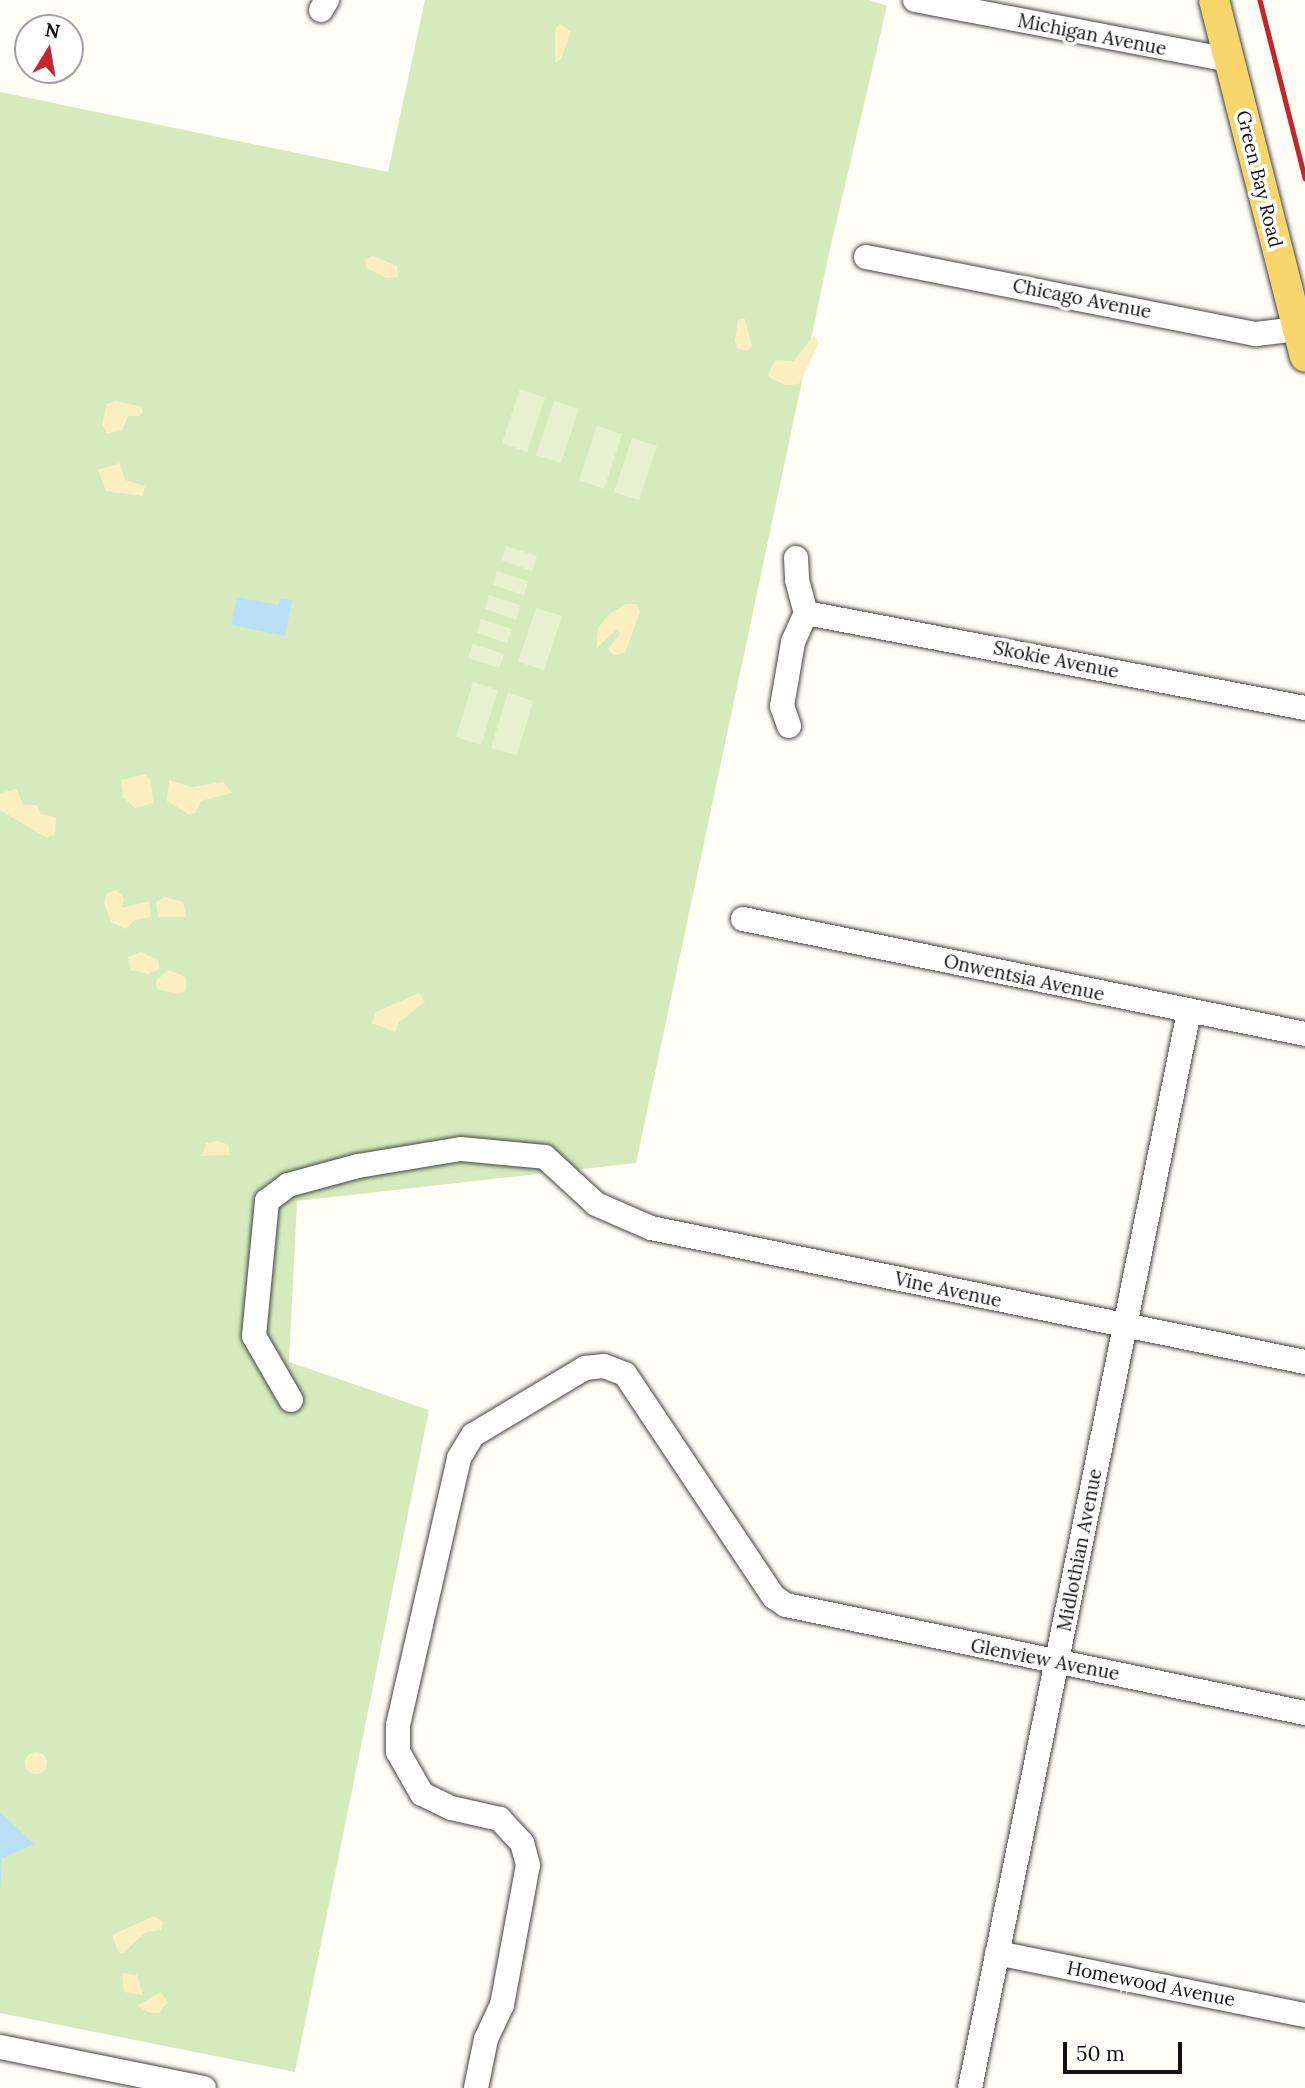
<!DOCTYPE html>
<html>
<head>
<meta charset="utf-8">
<style>
	body { margin:0 }
	#map { position:relative; width:1305px; height:2088px; overflow:hidden; background:#fffdf5; font-family:Lora,serif }
	div>[style] { position:absolute }
	.green>* { inset:0; background:#d5ebbd }
	.sand>* { inset:0; background:#fbeec1 }
	.round { border-radius:50% }
	.pitch>* { inset:0; background:#e6f2cf }
	.water>* { inset:0; background:#b9e0f7 }
	.roads { filter:drop-shadow(0 0 2px #444) drop-shadow(0 0 2px #444) }
	.minor>* { height:24px; margin:-12px; padding:0 12px; transform-origin:12px; border-radius:12px; background:#fff }
	.major>* { height:30px; margin:-15px; padding:0 15px; transform-origin:15px; border-radius:15px; background:#f9d66b }
	.rail>* { height:4.5px; margin:-2.25px; padding:0 2.25px; transform-origin:2.25px; border-radius:2.25px; background:#c4262e }
	span { translate:-50% -50%; white-space:nowrap; text-align:center; line-height:1.15; -webkit-text-stroke:7px #fff; paint-order:stroke }
	.street-label { font-size:19px; color:#111 }
	.north { position:absolute; left:14px; top:14px; width:70px; height:70px; box-sizing:border-box; background:#fff; border:2px solid #a0a0a0; border-radius:50%; rotate:11deg; font-size:19px; font-weight:700; line-height:28px; text-align:center; color:#111 }
	.north::after { content:''; display:block; margin:auto; width:24px; height:32px; background:#c4262e; clip-path:polygon(50% 0,100% 100%,50% 72%,0 100%) }
	.scale { position:absolute; left:1063px; top:2042px; width:119px; height:32px; box-sizing:border-box; border:4px solid #111; border-top:0; padding-left:9px; font-size:21px; line-height:24px; white-space:nowrap; color:#111; -webkit-text-stroke:5px #fff; paint-order:stroke }
</style>
</head>
<body>
<div id="map">
	<div class="green">
		<div style="clip-path:polygon(425px 0,869px 0,887px 6px,830px 249px,636px 1163px,297px 1201px,289px 1362px,429px 1410px,295px 2072px,0 2013px,0 92px,388px 172px)"></div>
	</div>
	<div class="sand">
		<div style="clip-path:polygon(560px 23px,571px 32px,561px 59px,555px 63px,555px 29px)"></div>
		<div style="clip-path:polygon(373px 256px,397px 266px,398px 277px,387px 278px,366px 268px,365px 260px)"></div>
		<div style="clip-path:polygon(745px 319px,752px 347px,747px 351px,737px 348px,735px 340px,738px 320px)"></div>
		<div style="clip-path:polygon(814px 335px,819px 343px,799px 384px,786px 385px,772px 379px,768px 375px,775px 360px,794px 361px)"></div>
		<div style="clip-path:polygon(115px 401px,140px 406px,143px 411px,140px 416px,128px 416px,122px 431px,107px 433px,102px 424px,107px 404px)"></div>
		<div style="clip-path:polygon(120px 463px,125px 480px,145px 486px,143px 496px,106px 491px,98px 470px)"></div>
		<div style="clip-path:polygon(626px 604px,636px 604px,640px 612px,625px 653px,614px 655px,608px 649px,620px 634px,617px 629px,596px 649px,598px 628px,609px 614px)"></div>
		<div style="clip-path:polygon(145px 774px,151px 781px,153px 803px,135px 808px,123px 797px,121px 780px)"></div>
		<div style="clip-path:polygon(169px 780px,192px 787px,223px 782px,232px 793px,201px 801px,195px 813px,188px 814px,167px 801px)"></div>
		<div style="clip-path:polygon(17px 789px,23px 805px,37px 805px,41px 814px,56px 817px,55px 834px,47px 838px,0 810px,0 793px)"></div>
		<div style="clip-path:polygon(116px 890px,124px 898px,122px 908px,149px 901px,151px 917px,134px 920px,126px 929px,111px 922px,104px 903px,107px 893px)"></div>
		<div style="clip-path:polygon(165px 897px,183px 902px,186px 917px,158px 917px,156px 902px)"></div>
		<div style="clip-path:polygon(141px 952px,158px 960px,159px 969px,148px 974px,131px 970px,128px 957px)"></div>
		<div style="clip-path:polygon(168px 970px,186px 977px,186px 991px,178px 994px,157px 989px,156px 981px)"></div>
		<div style="clip-path:polygon(419px 993px,425px 1002px,399px 1022px,395px 1032px,372px 1023px,376px 1012px)"></div>
		<div style="clip-path:polygon(218px 1141px,229px 1145px,229px 1155px,202px 1156px,206px 1143px)"></div>
		<div class="round" style="left:25px;top:1752px;width:22px;height:22px"></div>
		<div style="clip-path:polygon(154px 1916px,163px 1922px,161px 1930px,146px 1932px,123px 1953px,118px 1952px,112px 1935px)"></div>
		<div style="clip-path:polygon(122px 1973px,137px 1975px,143px 1995px,124px 1992px)"></div>
		<div style="clip-path:polygon(160px 1992px,168px 2002px,159px 2013px,150px 2013px,138px 2006px)"></div>
	</div>
	<div class="pitch">
		<div style="clip-path:polygon(520px 389px,545px 398px,527px 452px,502px 443px)"></div>
		<div style="clip-path:polygon(554px 401px,579px 409px,561px 463px,536px 455px)"></div>
		<div style="clip-path:polygon(597px 426px,622px 434px,604px 489px,579px 480px)"></div>
		<div style="clip-path:polygon(632px 438px,657px 446px,639px 500px,614px 492px)"></div>
		<div style="clip-path:polygon(506px 546px,537px 556px,532px 571px,501px 560px)"></div>
		<div style="clip-path:polygon(497px 571px,528px 581px,524px 595px,493px 585px)"></div>
		<div style="clip-path:polygon(489px 595px,520px 605px,516px 620px,485px 609px)"></div>
		<div style="clip-path:polygon(536px 608px,562px 616px,544px 670px,518px 662px)"></div>
		<div style="clip-path:polygon(481px 619px,512px 629px,507px 643px,477px 633px)"></div>
		<div style="clip-path:polygon(473px 644px,504px 654px,499px 668px,468px 658px)"></div>
		<div style="clip-path:polygon(473px 682px,498px 690px,481px 745px,456px 737px)"></div>
		<div style="clip-path:polygon(508px 693px,533px 701px,517px 755px,491px 748px)"></div>
	</div>
	<div class="water">
		<div style="clip-path:polygon(237px 597px,278px 605px,281px 598px,292px 600px,285px 636px,231px 625px)"></div>
		<div style="clip-path:polygon(0 1812px,34px 1844px,2px 1858px,0 1893px)"></div>
	</div>
	<div class="roads">
		<div class="minor">
			<div style="left:915px;top:0;width:320px;rotate:10.8deg"></div>
			<div style="left:321px;top:10px;width:12px;rotate:-59deg"></div>
			<div style="left:866px;top:257px;width:398px;rotate:11.2deg"></div>
			<div style="left:1256px;top:334px;width:42px;rotate:-6.8deg"></div>
			<div style="left:796px;top:558px;width:22px;rotate:87deg"></div>
			<div style="left:797px;top:580px;width:34px;rotate:75deg"></div>
			<div style="left:806px;top:613px;width:508px;rotate:10.78deg"></div>
			<div style="left:789px;top:726px;width:21px;rotate:-109deg"></div>
			<div style="left:782px;top:706px;width:65px;rotate:-80.2deg"></div>
			<div style="left:793px;top:642px;width:32px;rotate:-66deg"></div>
			<div style="left:743px;top:919px;width:574px;rotate:11.56deg"></div>
			<div style="left:291px;top:1400px;width:74px;rotate:-120deg"></div>
			<div style="left:254px;top:1336px;width:136px;rotate:-84.5deg"></div>
			<div style="left:267px;top:1201px;width:26px;rotate:-37deg"></div>
			<div style="left:288px;top:1185px;width:73px;rotate:-15.2deg"></div>
			<div style="left:358px;top:1166px;width:104px;rotate:-9.4deg"></div>
			<div style="left:461px;top:1149px;width:84px;rotate:5.4deg"></div>
			<div style="left:545px;top:1157px;width:69px;rotate:42.7deg"></div>
			<div style="left:596px;top:1204px;width:60px;rotate:23.6deg"></div>
			<div style="left:651px;top:1228px;width:668px;rotate:11.58deg"></div>
			<div style="left:997px;top:1953px;width:314px;rotate:11.4deg"></div>
			<div style="left:0;top:2047px;width:208px;rotate:11.4deg"></div>
			<div style="left:476px;top:2088px;width:50px;rotate:-78.5deg"></div>
			<div style="left:486px;top:2039px;width:38px;rotate:-65deg"></div>
			<div style="left:502px;top:2005px;width:142px;rotate:-79.5deg"></div>
			<div style="left:528px;top:1865px;width:23px;rotate:-105deg"></div>
			<div style="left:522px;top:1843px;width:33px;rotate:-133deg"></div>
			<div style="left:500px;top:1819px;width:50px;rotate:-167.3deg"></div>
			<div style="left:451px;top:1808px;width:32px;rotate:-154deg"></div>
			<div style="left:422px;top:1794px;width:48px;rotate:-119.7deg"></div>
			<div style="left:398px;top:1752px;width:27px;rotate:-90deg"></div>
			<div style="left:398px;top:1725px;width:274px;rotate:-77.1deg"></div>
			<div style="left:459px;top:1458px;width:27px;rotate:-59deg"></div>
			<div style="left:473px;top:1435px;width:131px;rotate:-30.9deg"></div>
			<div style="left:585px;top:1368px;width:19px;rotate:-6deg"></div>
			<div style="left:604px;top:1366px;width:22px;rotate:21deg"></div>
			<div style="left:625px;top:1374px;width:268px;rotate:56.3deg"></div>
			<div style="left:774px;top:1597px;width:14px;rotate:34deg"></div>
			<div style="left:786px;top:1605px;width:530px;rotate:11.76deg"></div>
			<div style="left:970px;top:2088px;width:1098px;rotate:-78.5deg"></div>
		</div>
		<div class="major">
			<div style="left:1214px;top:0;width:368px;rotate:75.7deg"></div>
		</div>
	</div>
	<div class="rail">
		<div style="left:1260px;top:0;width:184px;rotate:75.8deg"></div>
	</div>
	<div class="street-label">
		<span style="left:1092px;top:35px;rotate:11deg">Michigan Avenue</span>
		<span style="left:1259px;top:179px;rotate:76deg">Green Bay Road</span>
		<span style="left:1082px;top:299px;rotate:11deg">Chicago Avenue</span>
		<span style="left:1056px;top:660px;rotate:11deg">Skokie Avenue</span>
		<span style="left:1024px;top:978px;rotate:12deg">Onwentsia Avenue</span>
		<span style="left:948px;top:1290px;rotate:12deg">Vine Avenue</span>
		<span style="left:1080px;top:1550px;rotate:-79deg">Midlothian Avenue</span>
		<span style="left:1045px;top:1660px;rotate:11deg">Glenview Avenue</span>
		<span style="left:1151px;top:1984px;rotate:11deg">Homewood Avenue</span>
	</div>
	<div class="north">N</div>
	<div class="scale">50 m</div>
</div>
</body>
</html>
